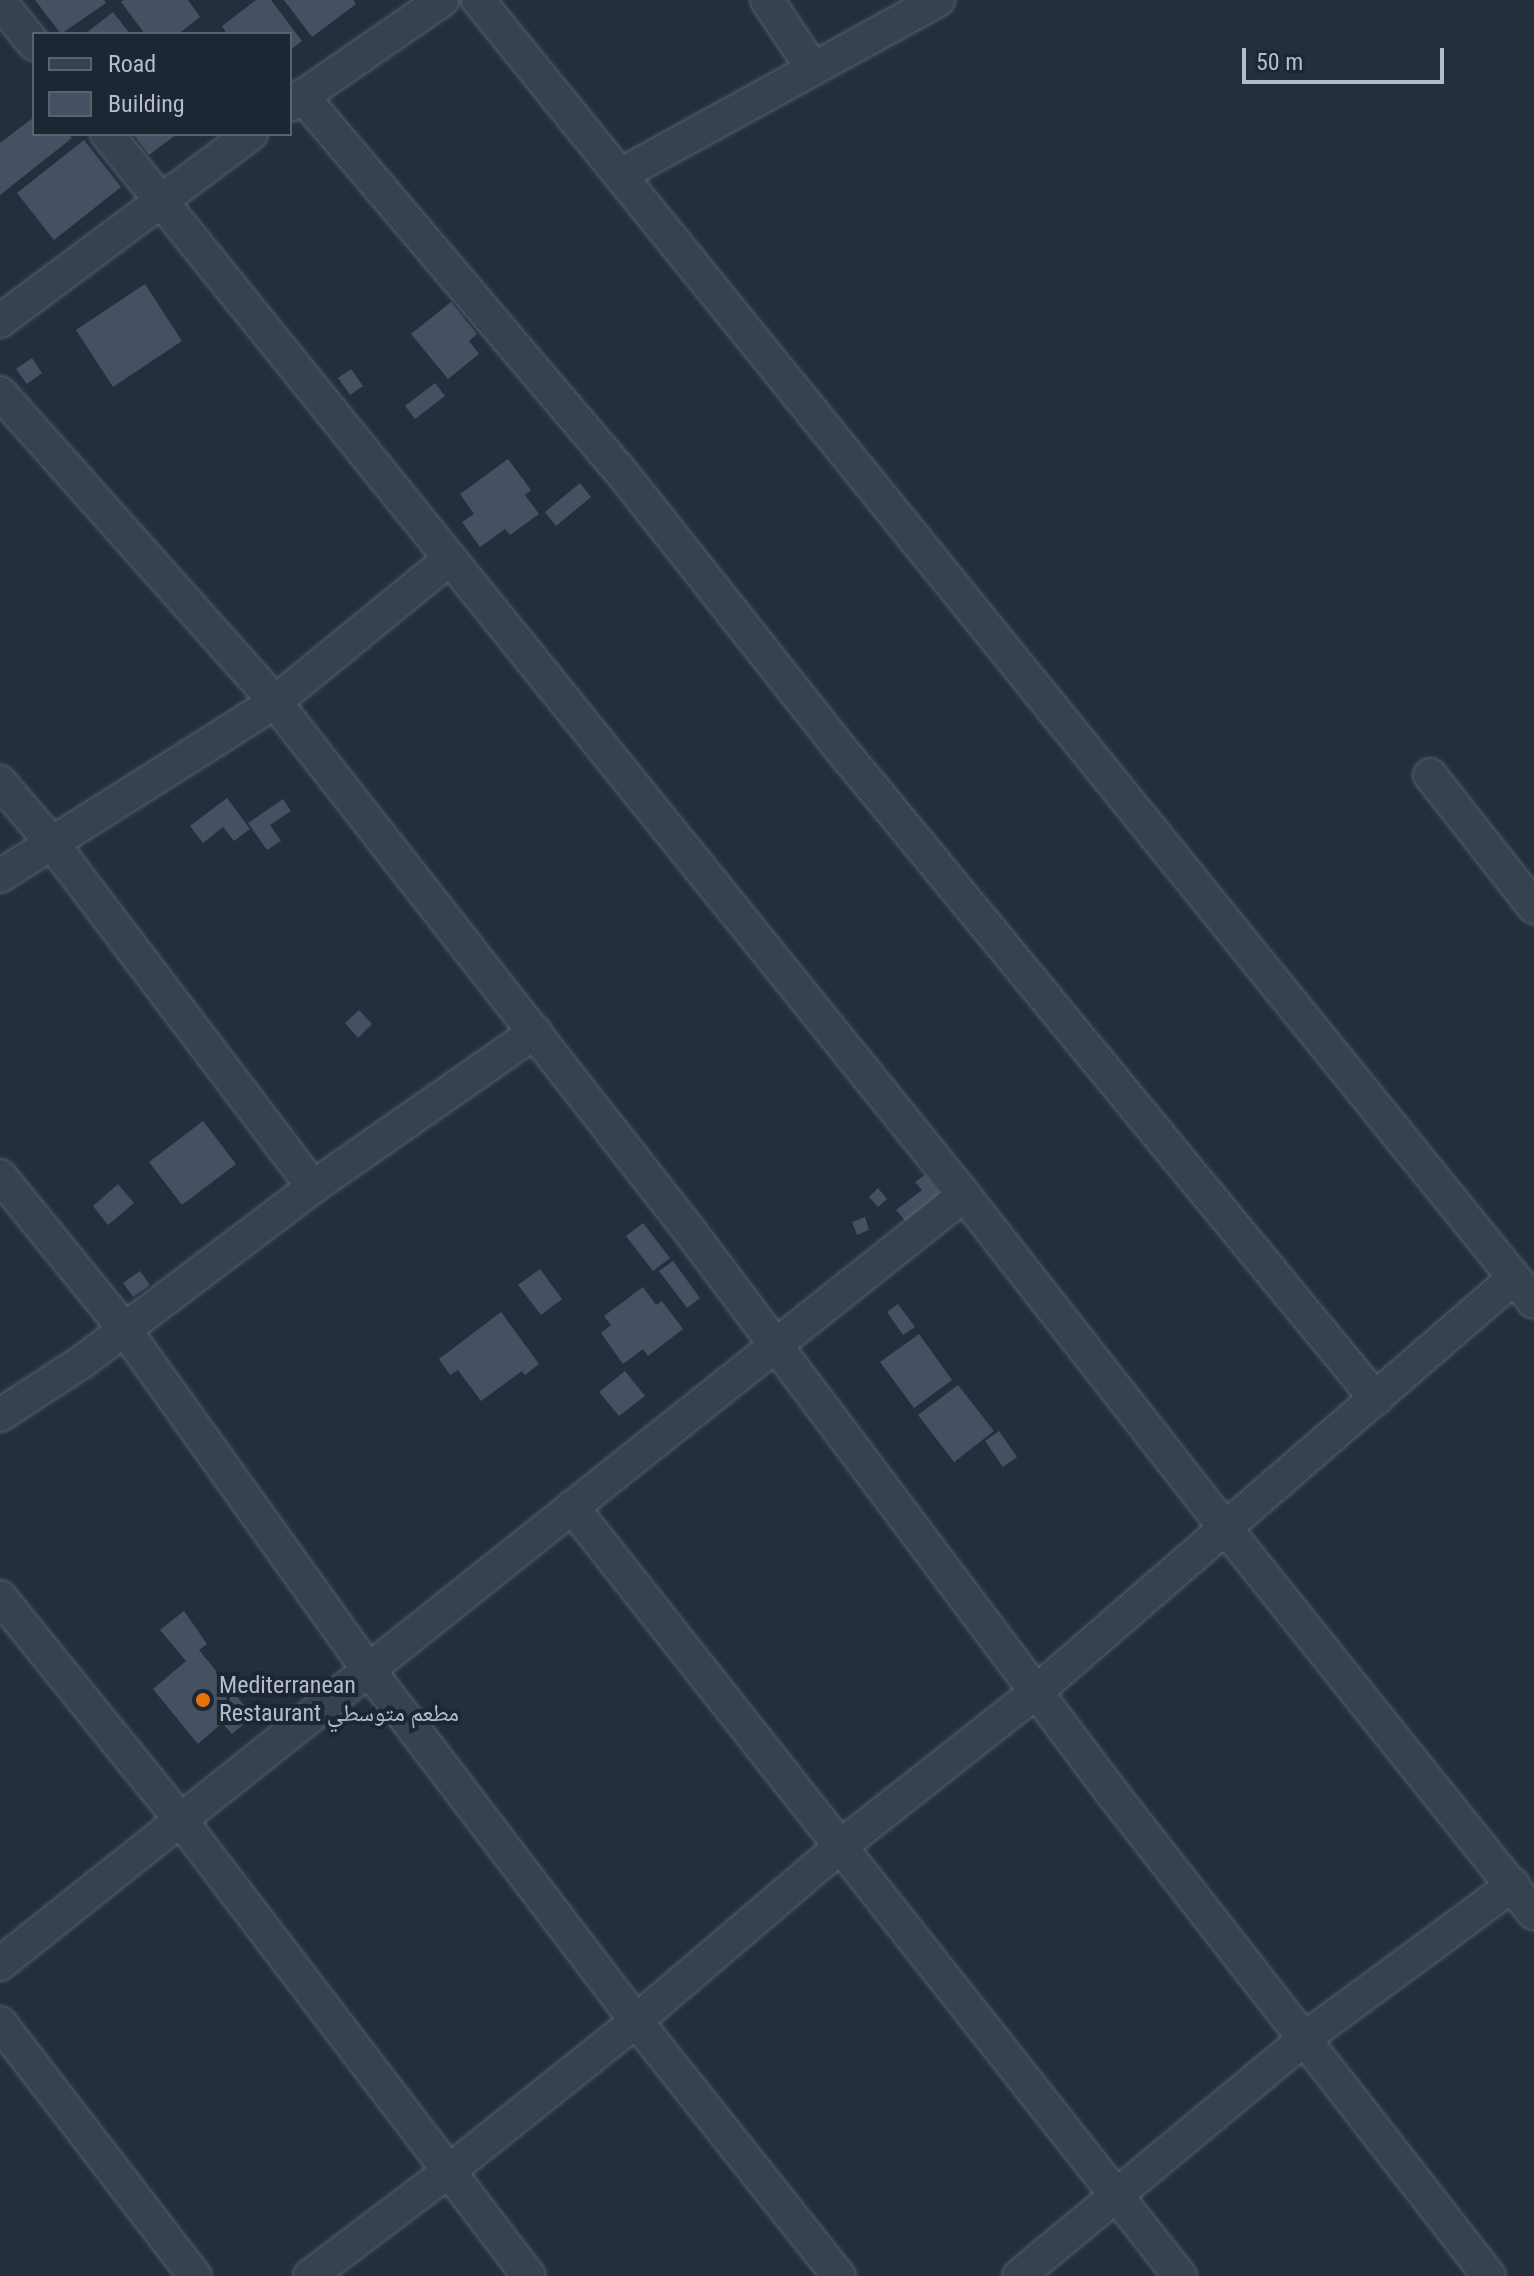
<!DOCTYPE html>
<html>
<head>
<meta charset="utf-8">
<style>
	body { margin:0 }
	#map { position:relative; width:1534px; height:2276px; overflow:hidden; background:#242f3e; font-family:"Roboto Condensed","Noto Naskh Arabic",sans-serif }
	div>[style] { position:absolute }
	.building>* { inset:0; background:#455162 }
	.roads { filter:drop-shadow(0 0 2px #565f6c) drop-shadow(0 0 2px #565f6c) }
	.minor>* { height:32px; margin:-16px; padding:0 16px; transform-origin:16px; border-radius:16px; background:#38414e }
	.dots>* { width:22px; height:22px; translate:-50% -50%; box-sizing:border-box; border:4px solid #1d2633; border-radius:50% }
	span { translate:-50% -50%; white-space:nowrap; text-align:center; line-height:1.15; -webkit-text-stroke:8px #1d2633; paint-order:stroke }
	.poi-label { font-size:24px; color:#b4bcc9 }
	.left { translate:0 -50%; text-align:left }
	.legend { position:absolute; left:32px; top:32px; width:260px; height:104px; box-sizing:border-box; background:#1d2633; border:2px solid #59626f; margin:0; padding:10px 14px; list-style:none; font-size:24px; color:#b4bcc9 }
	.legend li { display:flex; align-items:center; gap:16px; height:40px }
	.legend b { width:40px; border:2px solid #59626f }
	.scale { position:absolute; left:1242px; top:48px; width:202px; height:36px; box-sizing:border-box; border:4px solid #b4bcc9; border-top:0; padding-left:10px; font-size:24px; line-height:28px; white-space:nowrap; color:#b4bcc9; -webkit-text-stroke:6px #1d2633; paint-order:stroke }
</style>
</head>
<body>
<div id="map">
	<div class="building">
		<div style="clip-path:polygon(35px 0,104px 0,106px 3px,61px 34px)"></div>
		<div style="clip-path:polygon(124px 0,188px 0,200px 17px,178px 34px,145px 34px,121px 2px)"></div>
		<div style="clip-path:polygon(256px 0,271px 0,302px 41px,290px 50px,290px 34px,227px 34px,222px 26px)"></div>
		<div style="clip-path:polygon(284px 0,353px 0,356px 4px,312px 37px)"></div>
		<div style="clip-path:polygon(113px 12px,130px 34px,85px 34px)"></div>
		<div style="clip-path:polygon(34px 117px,34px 134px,68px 134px,72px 138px,0 195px,0 143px)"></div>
		<div style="clip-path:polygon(133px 134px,177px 134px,149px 155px)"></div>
		<div style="clip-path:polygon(84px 140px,121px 187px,54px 240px,17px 193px)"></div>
		<div style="clip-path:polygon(145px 284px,182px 341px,113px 387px,76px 330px)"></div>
		<div style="clip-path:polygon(451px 302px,477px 334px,469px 341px,479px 354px,448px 379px,411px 334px)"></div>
		<div style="clip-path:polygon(32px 358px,42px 373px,27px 384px,16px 369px)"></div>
		<div style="clip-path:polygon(351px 369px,363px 386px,350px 395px,338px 378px)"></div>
		<div style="clip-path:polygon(435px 383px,445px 396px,415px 419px,405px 406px)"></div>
		<div style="clip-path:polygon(508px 459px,531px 490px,525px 495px,539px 514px,510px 535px,505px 529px,480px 547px,462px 522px,474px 514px,460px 494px)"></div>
		<div style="clip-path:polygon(580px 483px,591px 497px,556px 526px,545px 512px)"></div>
		<div style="clip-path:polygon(227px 798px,250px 829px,234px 841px,223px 827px,203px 843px,190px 826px)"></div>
		<div style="clip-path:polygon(283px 799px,291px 811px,270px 825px,281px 841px,267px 850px,248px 823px)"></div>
		<div style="clip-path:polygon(359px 1010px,372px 1024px,358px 1038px,345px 1023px)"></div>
		<div style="clip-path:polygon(203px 1121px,236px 1164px,182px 1205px,149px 1162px)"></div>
		<div style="clip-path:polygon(925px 1175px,942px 1196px,907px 1223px,896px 1210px,922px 1190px,915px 1182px)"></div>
		<div style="clip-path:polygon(118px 1184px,134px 1203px,108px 1225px,93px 1206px)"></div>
		<div style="clip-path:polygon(878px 1188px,887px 1199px,878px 1207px,869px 1197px)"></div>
		<div style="clip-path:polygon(865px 1217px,869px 1230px,857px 1235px,852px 1222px)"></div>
		<div style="clip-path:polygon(643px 1223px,670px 1258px,653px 1271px,626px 1236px)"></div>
		<div style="clip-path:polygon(673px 1261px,700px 1298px,687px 1308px,659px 1271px)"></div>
		<div style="clip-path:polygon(540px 1269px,562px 1299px,541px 1315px,518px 1285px)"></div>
		<div style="clip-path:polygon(140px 1271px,150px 1285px,133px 1297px,123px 1283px)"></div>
		<div style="clip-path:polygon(643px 1287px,656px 1305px,662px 1301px,683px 1329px,648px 1356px,643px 1349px,623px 1364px,601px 1333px,611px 1325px,604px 1316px)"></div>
		<div style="clip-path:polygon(898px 1304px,915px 1327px,903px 1335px,887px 1312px)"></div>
		<div style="clip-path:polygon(501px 1312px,539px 1364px,525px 1375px,522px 1371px,481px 1401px,458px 1370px,450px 1375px,439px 1359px)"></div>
		<div style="clip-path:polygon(919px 1334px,952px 1380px,914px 1408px,880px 1362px)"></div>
		<div style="clip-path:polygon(625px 1371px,645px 1396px,619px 1416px,599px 1392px)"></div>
		<div style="clip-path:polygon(958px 1385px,994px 1431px,954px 1462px,918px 1415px)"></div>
		<div style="clip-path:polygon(999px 1431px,1017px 1457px,1003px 1467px,985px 1441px)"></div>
		<div style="clip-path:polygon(184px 1611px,207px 1644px,199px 1650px,253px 1716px,232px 1734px,222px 1723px,198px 1744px,153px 1689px,186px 1661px,160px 1630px)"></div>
	</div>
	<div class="roads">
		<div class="minor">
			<div style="left:478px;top:0;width:1676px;rotate:50.96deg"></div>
			<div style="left:767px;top:0;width:83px;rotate:56.3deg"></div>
			<div style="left:0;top:2px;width:54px;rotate:51deg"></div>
			<div style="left:302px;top:96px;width:488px;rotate:49.7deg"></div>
			<div style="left:618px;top:468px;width:372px;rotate:51.6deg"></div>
			<div style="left:849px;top:759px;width:829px;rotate:50.53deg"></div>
			<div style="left:290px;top:105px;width:185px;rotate:-34.6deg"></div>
			<div style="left:107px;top:134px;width:1364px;rotate:51.07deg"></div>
			<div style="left:964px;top:1195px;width:424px;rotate:51.9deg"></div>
			<div style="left:1226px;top:1529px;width:492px;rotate:51.3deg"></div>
			<div style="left:620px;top:175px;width:363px;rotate:-28.8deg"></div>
			<div style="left:0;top:321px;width:313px;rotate:-36.7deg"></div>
			<div style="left:0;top:393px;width:414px;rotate:48.3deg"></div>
			<div style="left:275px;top:702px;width:671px;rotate:51.9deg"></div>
			<div style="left:689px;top:1230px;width:706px;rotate:53.07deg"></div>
			<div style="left:1113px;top:1794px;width:611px;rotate:52.04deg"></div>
			<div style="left:1430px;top:775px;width:168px;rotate:51.8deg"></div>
			<div style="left:0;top:782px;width:80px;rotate:49.6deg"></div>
			<div style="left:52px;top:843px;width:432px;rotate:52.8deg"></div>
			<div style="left:0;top:876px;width:325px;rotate:-32.3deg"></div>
			<div style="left:275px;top:702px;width:226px;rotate:-39.3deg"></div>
			<div style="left:0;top:1176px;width:198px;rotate:50.9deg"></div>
			<div style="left:125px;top:1330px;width:417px;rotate:54.4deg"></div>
			<div style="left:368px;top:1669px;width:442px;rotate:52.7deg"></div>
			<div style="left:636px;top:2021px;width:326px;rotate:51.5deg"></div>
			<div style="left:0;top:1415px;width:99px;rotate:-33deg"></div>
			<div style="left:83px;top:1361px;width:288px;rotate:-37.1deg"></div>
			<div style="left:313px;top:1187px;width:271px;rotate:-34.9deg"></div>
			<div style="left:572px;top:1507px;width:980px;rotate:51.67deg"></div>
			<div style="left:0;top:1597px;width:289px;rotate:51deg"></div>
			<div style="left:182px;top:1822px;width:571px;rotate:52.61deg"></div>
			<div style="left:0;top:1964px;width:1233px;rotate:-38.58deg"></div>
			<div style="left:0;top:2023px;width:319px;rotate:52.4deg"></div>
			<div style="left:310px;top:2276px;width:174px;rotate:-37.1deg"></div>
			<div style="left:449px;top:2171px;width:240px;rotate:-38.7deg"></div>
			<div style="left:636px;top:2021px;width:270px;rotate:-40.5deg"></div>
			<div style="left:841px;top:1846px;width:248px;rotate:-38.3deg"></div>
			<div style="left:1036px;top:1692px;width:632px;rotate:-40.9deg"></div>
			<div style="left:1019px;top:2276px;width:371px;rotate:-39.7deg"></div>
			<div style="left:1304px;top:2039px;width:260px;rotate:-36.4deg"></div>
		</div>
	</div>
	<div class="dots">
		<div style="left:203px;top:1700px;background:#e8710a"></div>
	</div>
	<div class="poi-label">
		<span class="left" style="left:219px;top:1700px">Mediterranean<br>Restaurant مطعم متوسطي</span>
	</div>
	<ul class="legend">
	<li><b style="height:10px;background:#38414e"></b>Road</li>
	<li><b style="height:22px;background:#455162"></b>Building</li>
	</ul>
	<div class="scale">50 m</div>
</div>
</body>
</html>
